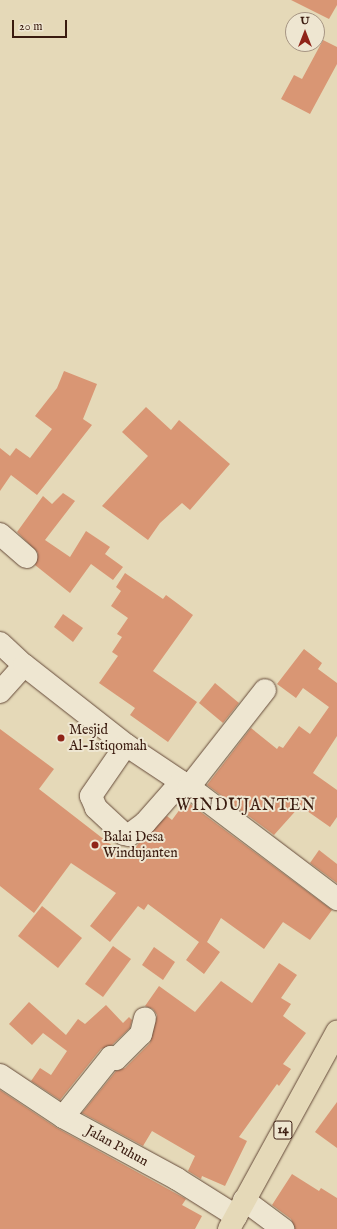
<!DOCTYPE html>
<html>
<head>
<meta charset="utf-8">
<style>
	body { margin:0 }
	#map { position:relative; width:337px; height:1229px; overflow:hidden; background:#e5d9b8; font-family:"IM FELL English",serif }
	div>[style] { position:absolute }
	.building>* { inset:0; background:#d99674 }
	.roads { filter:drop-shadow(0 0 1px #654a39) drop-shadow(0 0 1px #654a39) }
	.minor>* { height:22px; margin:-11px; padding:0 11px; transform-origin:11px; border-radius:11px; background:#eee6d1 }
	.highway>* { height:22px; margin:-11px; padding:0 11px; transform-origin:11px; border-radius:11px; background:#e5d9b8 }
	.dots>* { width:11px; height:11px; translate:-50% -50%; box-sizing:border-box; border:2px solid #eee6d1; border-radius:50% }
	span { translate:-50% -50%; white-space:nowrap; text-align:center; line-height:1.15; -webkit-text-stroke:4px #eee6d1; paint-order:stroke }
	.shield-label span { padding:1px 3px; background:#eee6d1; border:1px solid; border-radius:3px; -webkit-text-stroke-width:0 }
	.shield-label { font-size:13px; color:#3a1b0f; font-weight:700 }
	.poi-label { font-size:14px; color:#3a1b0f }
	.left { translate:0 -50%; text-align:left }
	.street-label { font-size:14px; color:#3a1b0f }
	.quarter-label { font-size:16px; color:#3a1b0f; letter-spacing:1px }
	.north { position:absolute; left:285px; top:12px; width:40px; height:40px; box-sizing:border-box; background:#eee6d1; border:1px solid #a69583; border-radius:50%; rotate:0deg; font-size:11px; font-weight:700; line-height:16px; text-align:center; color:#3a1b0f }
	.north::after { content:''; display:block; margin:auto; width:14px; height:18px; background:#8f2418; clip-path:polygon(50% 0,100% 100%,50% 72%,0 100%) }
	.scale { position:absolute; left:12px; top:20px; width:55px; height:18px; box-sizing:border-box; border:2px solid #3a1b0f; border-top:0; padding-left:5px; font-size:12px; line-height:14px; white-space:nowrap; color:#3a1b0f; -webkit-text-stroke:3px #eee6d1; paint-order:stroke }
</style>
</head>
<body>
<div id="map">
	<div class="building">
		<div style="clip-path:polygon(291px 0,337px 0,337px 5px,329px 19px)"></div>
		<div style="clip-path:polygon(323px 40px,337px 47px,337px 64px,310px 114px,281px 99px,294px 75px,302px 79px)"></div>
		<div style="clip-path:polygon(64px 371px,97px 384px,83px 419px,92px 425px,37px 495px,11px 475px,0 491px,0 448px,10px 456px,16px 448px,30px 458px,52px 429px,35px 416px,57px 388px)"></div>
		<div style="clip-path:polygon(146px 407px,171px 430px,179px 420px,230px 464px,190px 510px,182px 503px,160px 523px,148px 540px,102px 506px,148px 456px,122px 432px)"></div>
		<div style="clip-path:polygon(63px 493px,75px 501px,45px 540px,70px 557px,86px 531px,110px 547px,105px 554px,123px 567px,113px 580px,91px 564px,70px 593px,35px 565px,38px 553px,17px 532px,43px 496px,52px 504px)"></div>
		<div style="clip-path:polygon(125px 573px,163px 599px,166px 595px,193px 615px,153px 671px,197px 702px,168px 742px,130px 715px,135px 708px,99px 683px,118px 656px,112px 652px,122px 637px,117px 634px,128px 618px,111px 606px,121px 591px,116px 587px)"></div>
		<div style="clip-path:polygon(63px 614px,83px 628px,73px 642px,54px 627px)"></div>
		<div style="clip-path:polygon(304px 649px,322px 663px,318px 669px,337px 683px,337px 736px,313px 773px,337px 790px,337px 817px,330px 827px,300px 806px,274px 835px,207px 785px,251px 728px,277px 749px,279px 746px,283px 748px,299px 726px,310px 734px,329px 707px,303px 688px,296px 698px,277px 684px)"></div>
		<div style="clip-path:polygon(215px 683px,239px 703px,223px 723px,199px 703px)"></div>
		<div style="clip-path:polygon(0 729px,54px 769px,39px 789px,128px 858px,139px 843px,167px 816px,172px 820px,186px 801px,332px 910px,310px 940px,283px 922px,264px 949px,221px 918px,207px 942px,220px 952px,204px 974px,186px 960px,199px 942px,148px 904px,144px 910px,138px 906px,110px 942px,90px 926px,116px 893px,71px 863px,34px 913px,0 886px)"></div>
		<div style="clip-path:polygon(319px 850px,337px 864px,337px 883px,310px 863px)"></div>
		<div style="clip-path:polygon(42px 906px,82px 938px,58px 968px,18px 936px)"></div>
		<div style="clip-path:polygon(113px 946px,131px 959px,103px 997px,85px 984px)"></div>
		<div style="clip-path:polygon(154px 947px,175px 962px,163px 980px,142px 965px)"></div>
		<div style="clip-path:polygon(279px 963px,297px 975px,281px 998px,291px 1004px,283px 1016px,306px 1033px,283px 1064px,291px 1069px,279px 1086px,277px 1084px,239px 1137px,247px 1141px,225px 1186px,202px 1176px,201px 1179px,188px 1171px,195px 1156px,152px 1131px,143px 1146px,82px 1113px,116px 1071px,125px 1068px,150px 1043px,157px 1015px,153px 1009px,145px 1006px,159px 986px,195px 1012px,221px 981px,252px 1003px)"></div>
		<div style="clip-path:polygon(29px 1002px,66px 1035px,78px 1019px,85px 1024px,106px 1005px,123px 1023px,129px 1017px,132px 1020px,130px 1028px,112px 1045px,101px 1049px,60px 1100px,31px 1081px,40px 1068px,51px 1075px,67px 1051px,43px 1033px,32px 1045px,9px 1024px)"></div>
		<div style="clip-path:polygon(0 1090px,57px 1128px,186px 1199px,182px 1205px,202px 1216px,195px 1229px,0 1229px)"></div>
		<div style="clip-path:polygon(337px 1102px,337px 1148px,315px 1132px)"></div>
		<div style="clip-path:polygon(292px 1174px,319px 1191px,321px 1188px,337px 1198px,337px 1229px,295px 1229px,291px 1219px,272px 1205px)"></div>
	</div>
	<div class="roads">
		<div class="minor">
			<div style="left:0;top:534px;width:35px;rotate:41deg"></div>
			<div style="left:0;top:643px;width:33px;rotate:43deg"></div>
			<div style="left:0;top:692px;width:36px;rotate:-48deg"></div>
			<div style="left:24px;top:665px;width:130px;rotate:38.1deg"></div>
			<div style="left:126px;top:745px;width:76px;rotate:33.7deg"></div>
			<div style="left:189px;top:787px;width:186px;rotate:37.1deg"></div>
			<div style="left:126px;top:745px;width:62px;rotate:124.5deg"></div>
			<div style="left:91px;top:796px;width:13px;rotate:67deg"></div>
			<div style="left:96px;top:808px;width:38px;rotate:43deg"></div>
			<div style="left:124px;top:834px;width:5px;rotate:11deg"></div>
			<div style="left:129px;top:835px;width:20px;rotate:-37deg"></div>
			<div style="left:145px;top:823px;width:55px;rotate:-48.7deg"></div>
			<div style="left:189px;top:787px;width:123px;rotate:-51.9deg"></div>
			<div style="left:0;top:1075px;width:76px;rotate:33.7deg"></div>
			<div style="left:63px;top:1117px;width:130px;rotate:28.5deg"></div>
			<div style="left:177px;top:1179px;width:70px;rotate:32.1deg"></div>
			<div style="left:63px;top:1117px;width:77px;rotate:-51.3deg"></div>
			<div style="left:111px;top:1057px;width:5px;rotate:22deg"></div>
			<div style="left:116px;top:1059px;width:35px;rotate:-45deg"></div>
			<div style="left:141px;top:1034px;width:16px;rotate:-76deg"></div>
			<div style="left:244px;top:1200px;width:49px;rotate:36.6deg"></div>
		</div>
		<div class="highway">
			<div style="left:229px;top:1229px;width:225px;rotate:-61.3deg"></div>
		</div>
	</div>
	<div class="dots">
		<div style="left:61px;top:738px;background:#8f2418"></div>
		<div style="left:95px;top:845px;background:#8f2418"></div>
	</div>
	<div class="shield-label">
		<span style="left:283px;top:1130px">14</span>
	</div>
	<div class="poi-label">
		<span class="left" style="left:69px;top:738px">Mesjid<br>Al-Istiqomah</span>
		<span class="left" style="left:103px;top:845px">Balai Desa<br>Windujanten</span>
	</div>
	<div class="street-label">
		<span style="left:117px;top:1146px;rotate:29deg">Jalan Puhun</span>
	</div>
	<div class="quarter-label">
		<span style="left:246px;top:806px">WINDUJANTEN</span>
	</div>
	<div class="north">U</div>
	<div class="scale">20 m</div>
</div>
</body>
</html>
